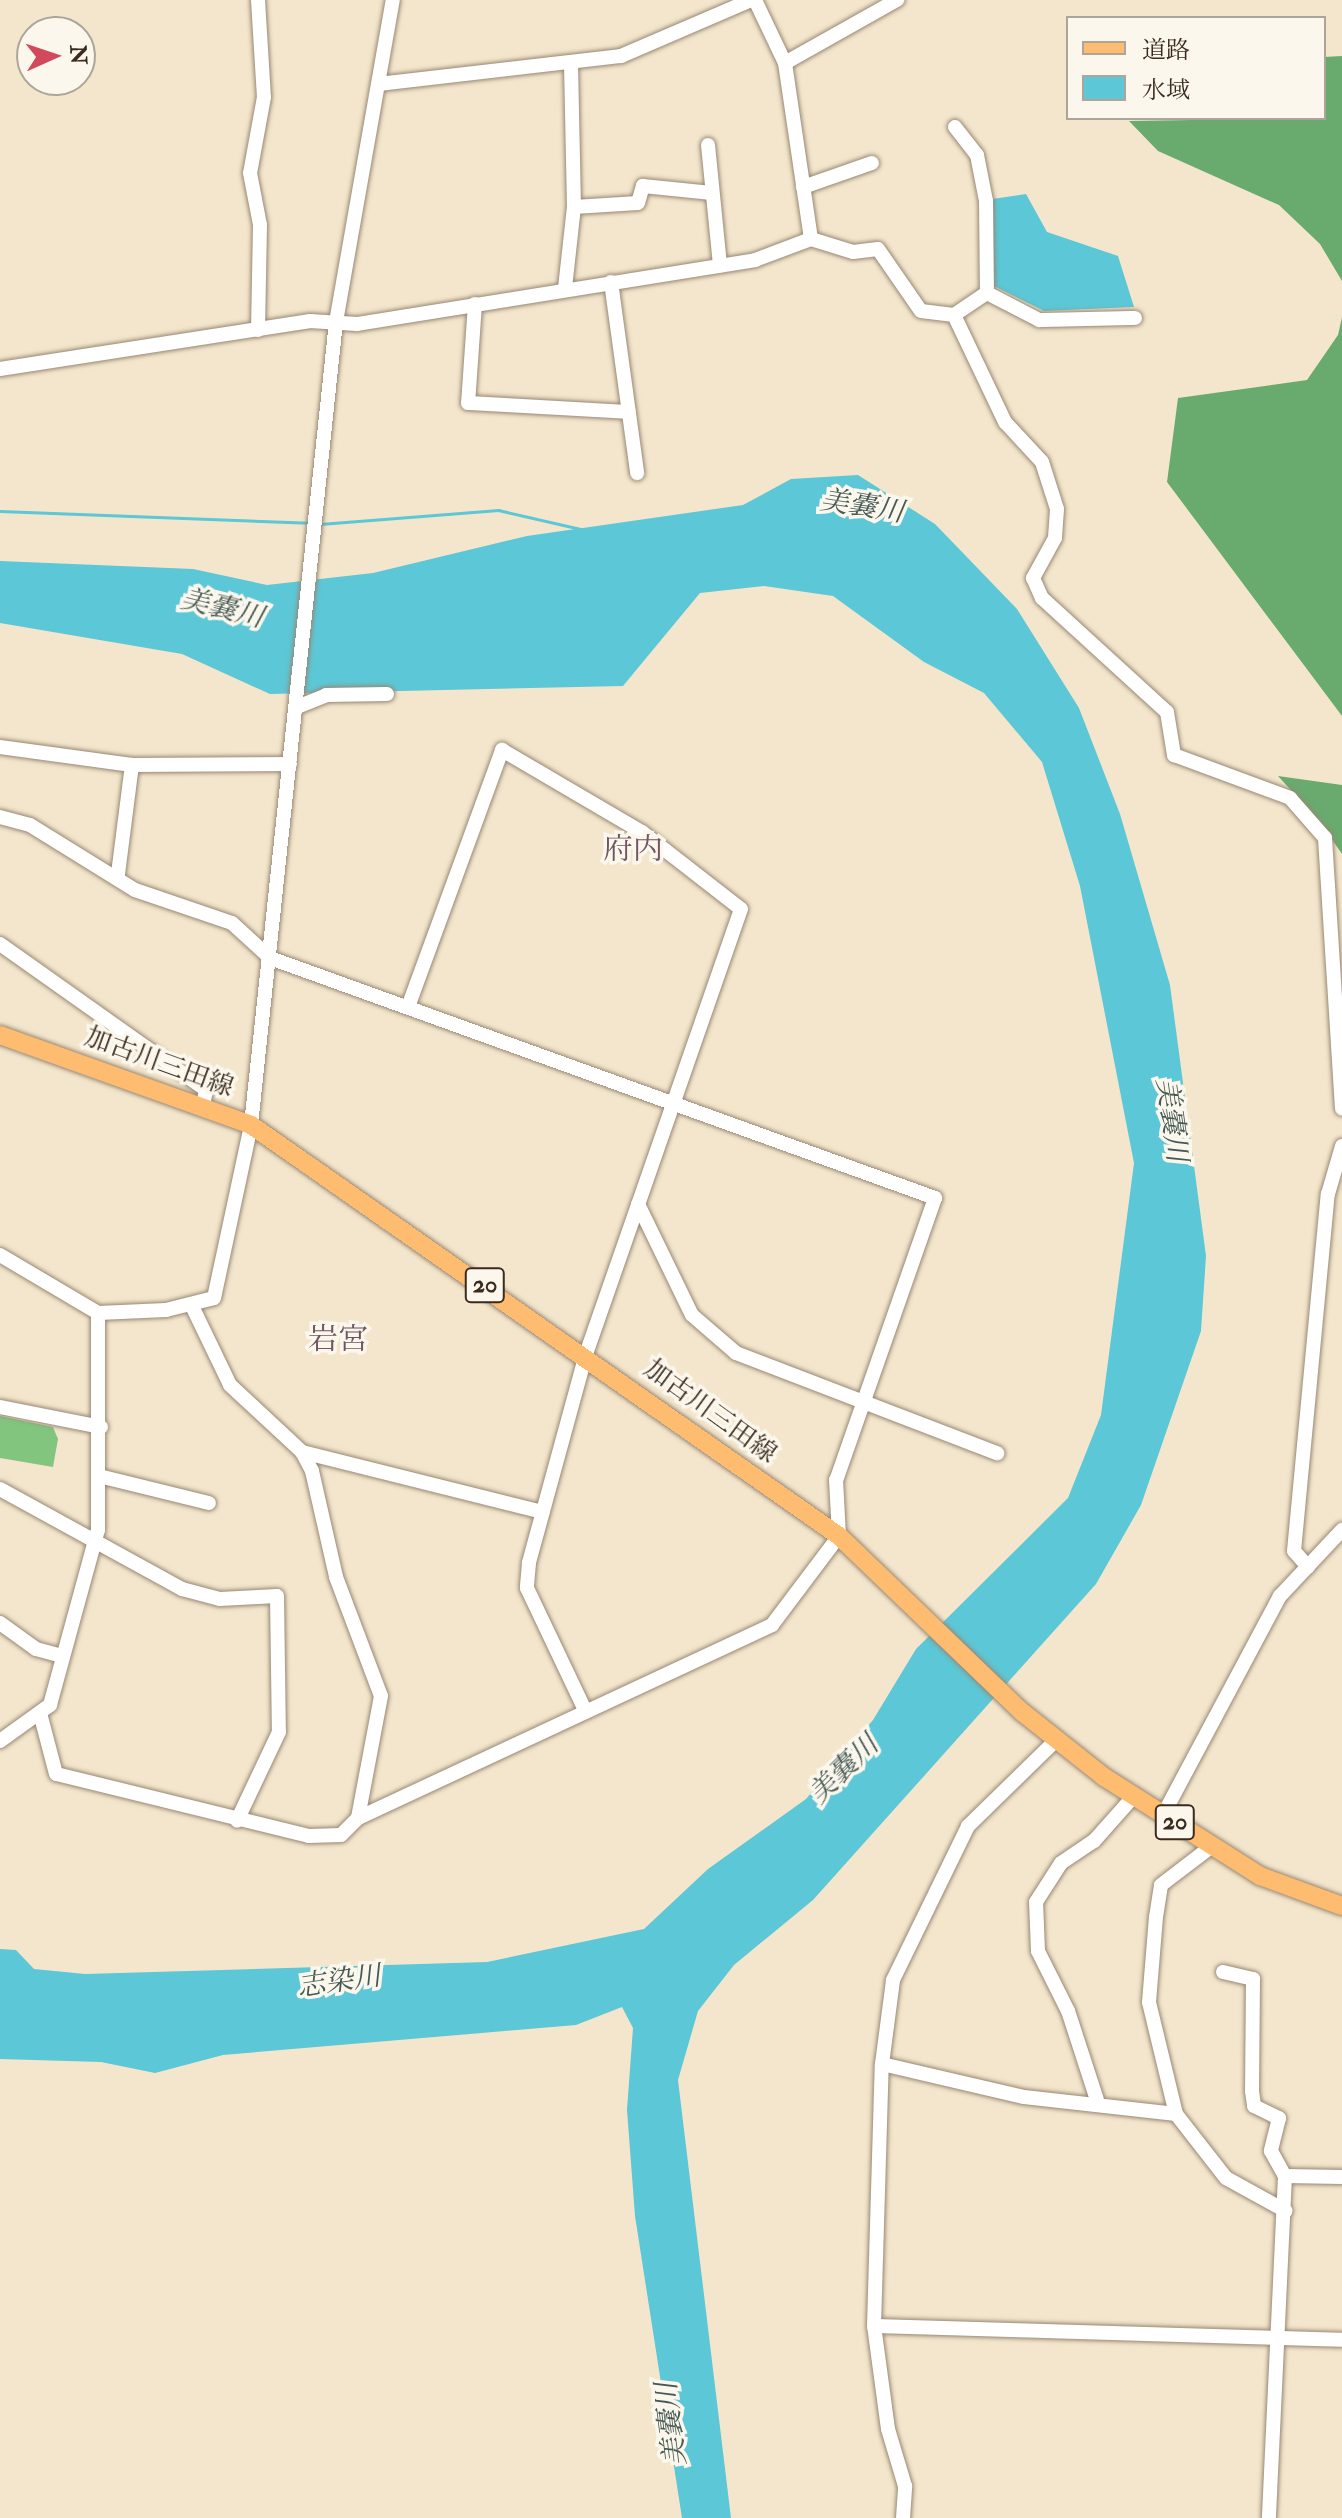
<!DOCTYPE html>
<html>
<head>
<meta charset="utf-8">
<style>
	body { margin:0 }
	#map { position:relative; width:1342px; height:2518px; overflow:hidden; background:#f4e6cc; font-family:"IM FELL Double Pica","Noto Serif JP",serif }
	div>[style] { position:absolute }
	.green>* { inset:0; background:#82c57f }
	.forest>* { inset:0; background:#69aa6e }
	.water>* { inset:0; background:#5cc7d6 }
	.stream>* { height:3px; margin:-1.5px; padding:0 1.5px; transform-origin:1.5px; border-radius:1.5px; background:#5cc7d6 }
	.roads { filter:drop-shadow(0 0 2px #988875) drop-shadow(0 0 2px #988875) }
	.minor>* { height:14px; margin:-7px; padding:0 7px; transform-origin:7px; border-radius:7px; background:#fff }
	.major>* { height:18px; margin:-9px; padding:0 9px; transform-origin:9px; border-radius:9px; background:#fdbc70 }
	span { translate:-50% -50%; white-space:nowrap; text-align:center; line-height:1.15; -webkit-text-stroke:7px #fbf7ec; paint-order:stroke }
	.shield-label span { padding:2px 6px; background:#fbf7ec; border:2px solid; border-radius:6px; -webkit-text-stroke-width:0 }
	.shield-label { font-size:24px; color:#3b2a1e; font-weight:700 }
	.street-label { font-size:26px; color:#3b2a1e }
	.water-label { font-size:28px; color:#455955; font-style:italic }
	.quarter-label { font-size:30px; color:#725562 }
	.legend { position:absolute; left:1066px; top:16px; width:260px; height:104px; box-sizing:border-box; background:#fbf7ec; border:2px solid #aea59a; margin:0; padding:10px 14px; list-style:none; font-size:24px; color:#3b2a1e }
	.legend li { display:flex; align-items:center; gap:16px; height:40px }
	.legend b { width:40px; border:2px solid #aea59a }
	.north { position:absolute; left:16px; top:16px; width:80px; height:80px; box-sizing:border-box; background:#fbf7ec; border:2px solid #aea59a; border-radius:50%; rotate:87deg; font-size:22px; font-weight:700; line-height:32px; text-align:center; color:#3b2a1e }
	.north::after { content:''; display:block; margin:auto; width:28px; height:36px; background:#d1495b; clip-path:polygon(50% 0,100% 100%,50% 72%,0 100%) }
</style>
</head>
<body>
<div id="map">
	<div class="green">
		<div style="clip-path:polygon(0 1416px,53px 1427px,58px 1439px,53px 1467px,0 1458px)"></div>
	</div>
	<div class="forest">
		<div style="clip-path:polygon(1342px 56px,1342px 281px,1320px 244px,1279px 205px,1158px 151px,1129px 121px,1324px 118px,1324px 57px)"></div>
		<div style="clip-path:polygon(1342px 317px,1342px 716px,1167px 482px,1178px 398px,1307px 380px,1338px 335px)"></div>
		<div style="clip-path:polygon(1278px 776px,1342px 785px,1342px 854px,1319px 821px)"></div>
	</div>
	<div class="water">
		<div style="clip-path:polygon(1026px 194px,1047px 232px,1118px 256px,1134px 307px,1044px 311px,994px 286px,992px 199px)"></div>
		<div style="clip-path:polygon(858px 475px,935px 524px,1017px 609px,1079px 708px,1120px 814px,1170px 985px,1206px 1256px,1201px 1331px,1141px 1505px,1096px 1584px,813px 1900px,734px 1965px,698px 2011px,678px 2080px,731px 2518px,682px 2518px,635px 2216px,627px 2110px,633px 2028px,622px 2007px,576px 2025px,223px 2055px,155px 2073px,101px 2062px,0 2059px,0 1949px,16px 1950px,34px 1969px,85px 1974px,487px 1962px,644px 1929px,708px 1869px,806px 1799px,873px 1720px,916px 1649px,1068px 1498px,1101px 1415px,1134px 1163px,1080px 886px,1042px 762px,984px 693px,924px 662px,833px 596px,764px 586px,700px 593px,623px 686px,270px 694px,182px 654px,0 623px,0 561px,193px 569px,267px 585px,373px 573px,527px 536px,743px 505px,791px 479px)"></div>
	</div>
	<div class="stream">
		<div style="left:0;top:511px;width:309px;rotate:2.2deg"></div>
		<div style="left:320px;top:524px;width:179px;rotate:-4.5deg"></div>
		<div style="left:498px;top:510px;width:98px;rotate:13deg"></div>
	</div>
	<div class="roads">
		<div class="minor">
			<div style="left:258px;top:0;width:97px;rotate:86.5deg"></div>
			<div style="left:264px;top:97px;width:77px;rotate:100.4deg"></div>
			<div style="left:250px;top:173px;width:53px;rotate:79.1deg"></div>
			<div style="left:260px;top:225px;width:105px;rotate:91.1deg"></div>
			<div style="left:755px;top:0;width:70px;rotate:64.5deg"></div>
			<div style="left:785px;top:63px;width:178px;rotate:81.6deg"></div>
			<div style="left:785px;top:63px;width:129px;rotate:-29.4deg"></div>
			<div style="left:379px;top:84px;width:244px;rotate:-6.6deg"></div>
			<div style="left:621px;top:56px;width:142px;rotate:-23.3deg"></div>
			<div style="left:955px;top:127px;width:36px;rotate:52deg"></div>
			<div style="left:977px;top:155px;width:47px;rotate:78.9deg"></div>
			<div style="left:986px;top:201px;width:92px;rotate:89.4deg"></div>
			<div style="left:987px;top:293px;width:59px;rotate:27.4deg"></div>
			<div style="left:1039px;top:320px;width:96px;rotate:-1.2deg"></div>
			<div style="left:708px;top:145px;width:121px;rotate:84.3deg"></div>
			<div style="left:803px;top:187px;width:73px;rotate:-19.2deg"></div>
			<div style="left:574px;top:207px;width:64px;rotate:-3.6deg"></div>
			<div style="left:638px;top:203px;width:18px;rotate:-74deg"></div>
			<div style="left:643px;top:186px;width:69px;rotate:5.8deg"></div>
			<div style="left:611px;top:282px;width:193px;rotate:82.2deg"></div>
			<div style="left:565px;top:288px;width:81px;rotate:-83.7deg"></div>
			<div style="left:574px;top:207px;width:143px;rotate:-91.2deg"></div>
			<div style="left:475px;top:304px;width:99px;rotate:94deg"></div>
			<div style="left:468px;top:403px;width:161px;rotate:3.2deg"></div>
			<div style="left:954px;top:315px;width:119px;rotate:64.5deg"></div>
			<div style="left:1005px;top:422px;width:54px;rotate:47.2deg"></div>
			<div style="left:1042px;top:462px;width:49px;rotate:72.3deg"></div>
			<div style="left:1057px;top:509px;width:29px;rotate:94deg"></div>
			<div style="left:1055px;top:538px;width:46px;rotate:118.8deg"></div>
			<div style="left:1033px;top:578px;width:22px;rotate:66deg"></div>
			<div style="left:1042px;top:598px;width:169px;rotate:42.4deg"></div>
			<div style="left:1167px;top:712px;width:44px;rotate:80.8deg"></div>
			<div style="left:1174px;top:755px;width:124px;rotate:20.3deg"></div>
			<div style="left:1290px;top:798px;width:53px;rotate:48.8deg"></div>
			<div style="left:1325px;top:838px;width:271px;rotate:86.4deg"></div>
			<div style="left:0;top:369px;width:314px;rotate:-8.8deg"></div>
			<div style="left:310px;top:321px;width:47px;rotate:3.7deg"></div>
			<div style="left:357px;top:324px;width:403px;rotate:-9.1deg"></div>
			<div style="left:755px;top:260px;width:60px;rotate:-20.6deg"></div>
			<div style="left:811px;top:239px;width:44px;rotate:17.2deg"></div>
			<div style="left:853px;top:252px;width:25px;rotate:-7deg"></div>
			<div style="left:878px;top:249px;width:75px;rotate:55.3deg"></div>
			<div style="left:921px;top:311px;width:33px;rotate:7deg"></div>
			<div style="left:954px;top:315px;width:40px;rotate:-34deg"></div>
			<div style="left:297px;top:707px;width:31px;rotate:-22deg"></div>
			<div style="left:326px;top:695px;width:61px;rotate:-0.9deg"></div>
			<div style="left:0;top:747px;width:133px;rotate:7.8deg"></div>
			<div style="left:132px;top:765px;width:158px;rotate:-0.4deg"></div>
			<div style="left:0;top:817px;width:31px;rotate:15deg"></div>
			<div style="left:30px;top:825px;width:123px;rotate:31.8deg"></div>
			<div style="left:135px;top:890px;width:102px;rotate:18.8deg"></div>
			<div style="left:232px;top:923px;width:52px;rotate:42.6deg"></div>
			<div style="left:270px;top:958px;width:707px;rotate:19.84deg"></div>
			<div style="left:935px;top:1198px;width:299px;rotate:109.3deg"></div>
			<div style="left:836px;top:1480px;width:56px;rotate:86.9deg"></div>
			<div style="left:839px;top:1536px;width:111px;rotate:127deg"></div>
			<div style="left:772px;top:1625px;width:457px;rotate:155deg"></div>
			<div style="left:358px;top:1818px;width:24px;rotate:135deg"></div>
			<div style="left:341px;top:1835px;width:32px;rotate:178deg"></div>
			<div style="left:309px;top:1836px;width:260px;rotate:-166.2deg"></div>
			<div style="left:56px;top:1774px;width:59px;rotate:-104.7deg"></div>
			<div style="left:118px;top:874px;width:110px;rotate:-82.7deg"></div>
			<div style="left:0;top:944px;width:252px;rotate:35.3deg"></div>
			<div style="left:206px;top:1090px;width:15px;rotate:101deg"></div>
			<div style="left:408px;top:1007px;width:274px;rotate:-69.9deg"></div>
			<div style="left:502px;top:750px;width:162px;rotate:30.4deg"></div>
			<div style="left:642px;top:832px;width:125px;rotate:37.9deg"></div>
			<div style="left:741px;top:909px;width:471px;rotate:109.2deg"></div>
			<div style="left:586px;top:1354px;width:217px;rotate:105.3deg"></div>
			<div style="left:529px;top:1563px;width:25px;rotate:95deg"></div>
			<div style="left:527px;top:1588px;width:137px;rotate:64.6deg"></div>
			<div style="left:638px;top:1204px;width:123px;rotate:64.1deg"></div>
			<div style="left:692px;top:1315px;width:58px;rotate:40.8deg"></div>
			<div style="left:736px;top:1353px;width:280px;rotate:21deg"></div>
			<div style="left:0;top:1255px;width:114px;rotate:30.6deg"></div>
			<div style="left:98px;top:1313px;width:68px;rotate:-2.5deg"></div>
			<div style="left:166px;top:1310px;width:49px;rotate:-14deg"></div>
			<div style="left:214px;top:1298px;width:177px;rotate:-77.9deg"></div>
			<div style="left:251px;top:1125px;width:807px;rotate:-83.96deg"></div>
			<div style="left:336px;top:322px;width:327px;rotate:-80deg"></div>
			<div style="left:192px;top:1306px;width:88px;rotate:64.3deg"></div>
			<div style="left:230px;top:1385px;width:98px;rotate:42.9deg"></div>
			<div style="left:302px;top:1452px;width:21px;rotate:62deg"></div>
			<div style="left:312px;top:1471px;width:109px;rotate:77.2deg"></div>
			<div style="left:336px;top:1577px;width:127px;rotate:69.3deg"></div>
			<div style="left:381px;top:1696px;width:124px;rotate:100.7deg"></div>
			<div style="left:0;top:1407px;width:103px;rotate:11.2deg"></div>
			<div style="left:302px;top:1452px;width:248px;rotate:14deg"></div>
			<div style="left:103px;top:1477px;width:109px;rotate:13.8deg"></div>
			<div style="left:0;top:1489px;width:208px;rotate:28.8deg"></div>
			<div style="left:182px;top:1589px;width:39px;rotate:15deg"></div>
			<div style="left:220px;top:1599px;width:57px;rotate:-3deg"></div>
			<div style="left:277px;top:1596px;width:136px;rotate:89.2deg"></div>
			<div style="left:279px;top:1732px;width:98px;rotate:115.3deg"></div>
			<div style="left:1308px;top:1567px;width:21px;rotate:-131deg"></div>
			<div style="left:1294px;top:1551px;width:359px;rotate:-84.6deg"></div>
			<div style="left:1328px;top:1194px;width:50px;rotate:-73.7deg"></div>
			<div style="left:0;top:1623px;width:44px;rotate:35.8deg"></div>
			<div style="left:36px;top:1649px;width:28px;rotate:15deg"></div>
			<div style="left:0;top:1741px;width:62px;rotate:-35.8deg"></div>
			<div style="left:50px;top:1705px;width:181px;rotate:-74.7deg"></div>
			<div style="left:98px;top:1530px;width:217px;rotate:-90deg"></div>
			<div style="left:1163px;top:1815px;width:248px;rotate:-61.9deg"></div>
			<div style="left:1280px;top:1596px;width:91px;rotate:-46.8deg"></div>
			<div style="left:1223px;top:1972px;width:31px;rotate:13deg"></div>
			<div style="left:1253px;top:1979px;width:112px;rotate:90.5deg"></div>
			<div style="left:1252px;top:2091px;width:15px;rotate:82deg"></div>
			<div style="left:1254px;top:2106px;width:28px;rotate:26deg"></div>
			<div style="left:1279px;top:2118px;width:34px;rotate:104deg"></div>
			<div style="left:1271px;top:2151px;width:29px;rotate:61deg"></div>
			<div style="left:1285px;top:2176px;width:342px;rotate:92.7deg"></div>
			<div style="left:882px;top:2064px;width:146px;rotate:13.1deg"></div>
			<div style="left:1024px;top:2097px;width:153px;rotate:6.4deg"></div>
			<div style="left:1176px;top:2114px;width:81px;rotate:52deg"></div>
			<div style="left:1226px;top:2178px;width:68px;rotate:28.8deg"></div>
			<div style="left:1097px;top:2100px;width:94px;rotate:-108deg"></div>
			<div style="left:1068px;top:2011px;width:67px;rotate:-116.6deg"></div>
			<div style="left:1038px;top:1951px;width:49px;rotate:-92.3deg"></div>
			<div style="left:1036px;top:1902px;width:46px;rotate:-57.3deg"></div>
			<div style="left:1061px;top:1863px;width:40px;rotate:-34deg"></div>
			<div style="left:1094px;top:1841px;width:60px;rotate:-48.4deg"></div>
			<div style="left:1176px;top:2114px;width:115px;rotate:-103.6deg"></div>
			<div style="left:1149px;top:2002px;width:85px;rotate:-85.3deg"></div>
			<div style="left:1156px;top:1917px;width:32px;rotate:-81deg"></div>
			<div style="left:1161px;top:1885px;width:64px;rotate:-37.4deg"></div>
			<div style="left:1285px;top:2176px;width:57px;rotate:1deg"></div>
			<div style="left:874px;top:2326px;width:468px;rotate:1.7deg"></div>
			<div style="left:903px;top:2518px;width:32px;rotate:-86deg"></div>
			<div style="left:905px;top:2486px;width:59px;rotate:-106.6deg"></div>
			<div style="left:888px;top:2429px;width:104px;rotate:-97.7deg"></div>
			<div style="left:874px;top:2326px;width:262px;rotate:-88.3deg"></div>
			<div style="left:882px;top:2064px;width:85px;rotate:-82.5deg"></div>
			<div style="left:893px;top:1980px;width:171px;rotate:-64deg"></div>
			<div style="left:968px;top:1826px;width:123px;rotate:-44.3deg"></div>
		</div>
		<div class="major">
			<div style="left:0;top:1035px;width:267px;rotate:19.7deg"></div>
			<div style="left:251px;top:1125px;width:717px;rotate:34.95deg"></div>
			<div style="left:839px;top:1536px;width:254px;rotate:43.9deg"></div>
			<div style="left:1022px;top:1712px;width:105px;rotate:38.4deg"></div>
			<div style="left:1104px;top:1777px;width:185px;rotate:32.4deg"></div>
			<div style="left:1260px;top:1876px;width:87px;rotate:20.1deg"></div>
		</div>
	</div>
	<div class="shield-label">
		<span style="left:485px;top:1285px">20</span>
		<span style="left:1175px;top:1822px">20</span>
	</div>
	<div class="street-label">
		<span style="left:159px;top:1063px;rotate:20deg">加古川三田線</span>
		<span style="left:710px;top:1412px;rotate:36deg">加古川三田線</span>
	</div>
	<div class="water-label">
		<span style="left:862px;top:507px;rotate:9deg">美嚢川</span>
		<span style="left:222px;top:609px;rotate:14deg">美嚢川</span>
		<span style="left:1171px;top:1120px;rotate:82deg">美嚢川</span>
		<span style="left:844px;top:1770px;rotate:-44deg">美嚢川</span>
		<span style="left:339px;top:1982px;rotate:-8deg">志染川</span>
		<span style="left:672px;top:2424px;rotate:-97deg">美嚢川</span>
	</div>
	<div class="quarter-label">
		<span style="left:633px;top:850px">府内</span>
		<span style="left:338px;top:1340px">岩宮</span>
	</div>
	<ul class="legend">
	<li><b style="height:10px;background:#fdbc70"></b>道路</li>
	<li><b style="height:22px;background:#5cc7d6"></b>水域</li>
	</ul>
	<div class="north">N</div>
</div>
</body>
</html>
